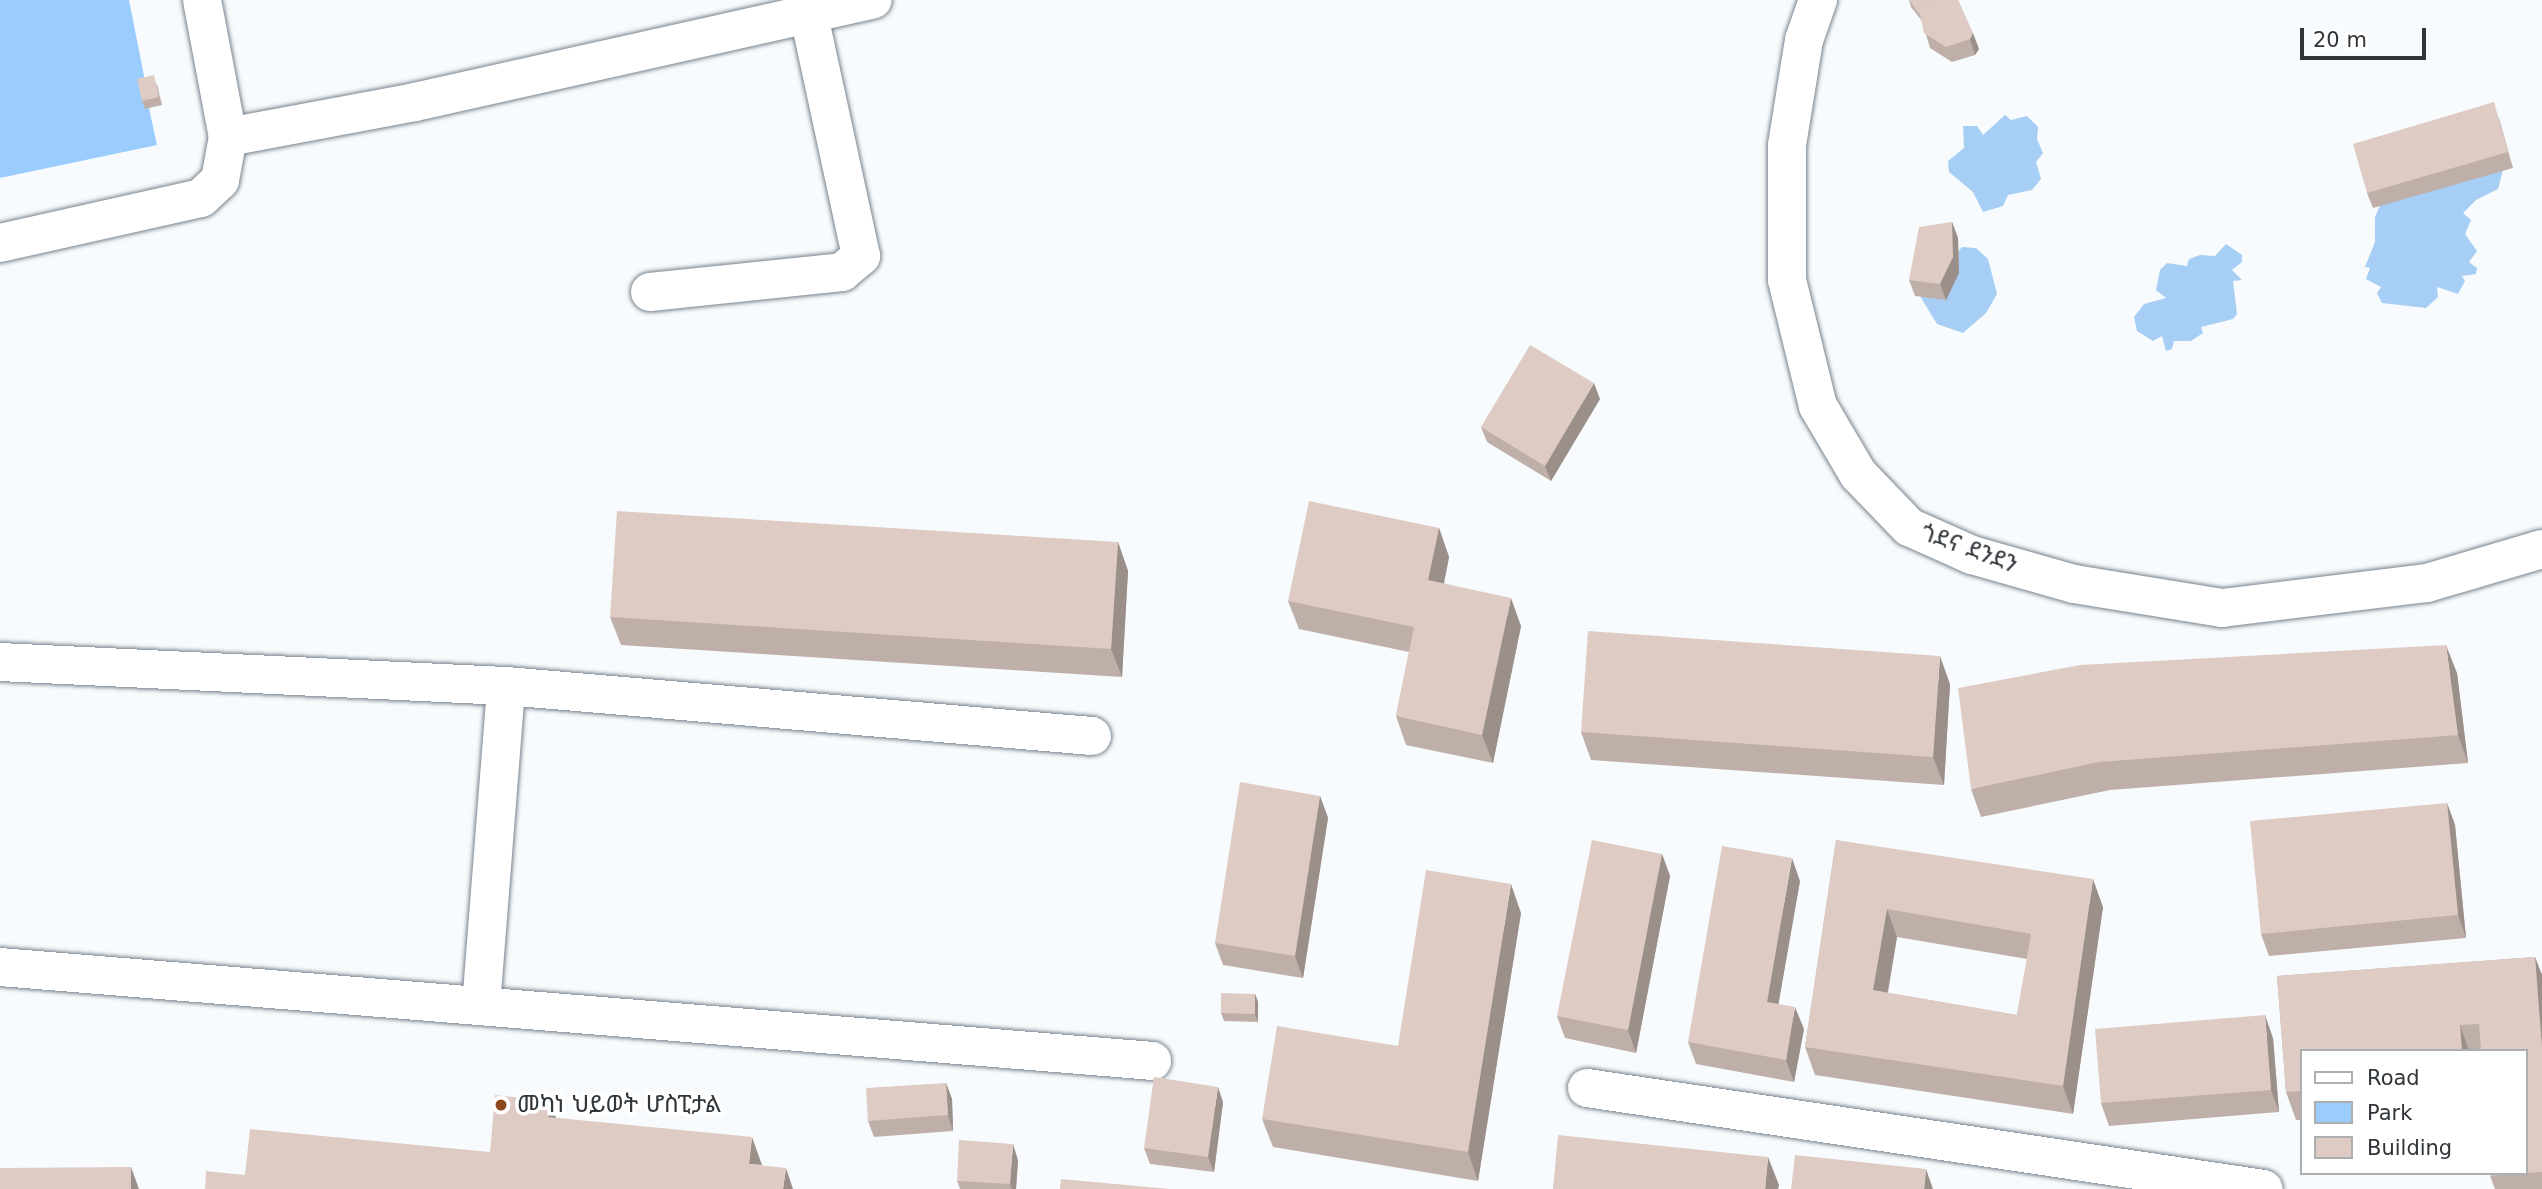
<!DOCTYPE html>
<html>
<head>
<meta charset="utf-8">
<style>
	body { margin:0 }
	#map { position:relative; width:2542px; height:1189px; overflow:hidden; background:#f8fbfd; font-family:"DejaVu Sans","Noto Sans Ethiopic",sans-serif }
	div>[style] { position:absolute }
	.green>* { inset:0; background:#9accfd }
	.forest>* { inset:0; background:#a7cef4 }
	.roads { filter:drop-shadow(0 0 2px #77838f) drop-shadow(0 0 2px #77838f) }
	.minor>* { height:38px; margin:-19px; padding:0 19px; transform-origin:19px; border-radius:19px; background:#fff }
	.wall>* { inset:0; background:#bfafa9 }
	.shaded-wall>* { inset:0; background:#9b8f89 }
	.building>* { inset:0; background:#deccc4 }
	.dots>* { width:19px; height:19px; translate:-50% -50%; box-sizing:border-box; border:4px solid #fff; border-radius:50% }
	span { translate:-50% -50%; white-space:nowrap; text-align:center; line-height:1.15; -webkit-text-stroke:7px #fff; paint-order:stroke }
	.street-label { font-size:24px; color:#30353a }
	.poi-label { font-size:24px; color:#30353a }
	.left { translate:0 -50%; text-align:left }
	.legend { position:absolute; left:2300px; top:1049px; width:228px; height:126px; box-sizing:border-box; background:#fff; border:2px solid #acaeb0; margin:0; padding:9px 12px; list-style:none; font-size:21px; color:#30353a }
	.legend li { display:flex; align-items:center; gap:14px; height:35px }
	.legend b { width:35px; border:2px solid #acaeb0 }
	.scale { position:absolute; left:2300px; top:28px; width:126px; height:32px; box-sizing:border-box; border:4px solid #30353a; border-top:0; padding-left:9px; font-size:21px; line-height:24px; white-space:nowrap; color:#30353a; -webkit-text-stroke:5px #fff; paint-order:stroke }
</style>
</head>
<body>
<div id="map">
	<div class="green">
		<div style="clip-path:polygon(0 0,129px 0,146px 86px,145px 108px,149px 108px,157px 145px,0 178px)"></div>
	</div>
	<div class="forest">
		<div style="clip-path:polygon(2005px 115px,2011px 120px,2027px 116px,2038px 127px,2037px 139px,2043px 153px,2036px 162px,2041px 179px,2032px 190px,2008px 195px,2003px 206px,1983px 212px,1973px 192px,1949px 172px,1948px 161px,1964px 148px,1963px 126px,1977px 126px,1983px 135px)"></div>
		<div style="clip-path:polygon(2503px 170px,2498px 189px,2476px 200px,2463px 213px,2471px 220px,2465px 234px,2477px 251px,2469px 262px,2477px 268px,2476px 274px,2462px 276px,2465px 281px,2458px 294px,2437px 287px,2438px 297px,2426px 308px,2382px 303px,2377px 293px,2381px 287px,2366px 279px,2370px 268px,2365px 267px,2375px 242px,2375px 217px,2382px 200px)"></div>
		<div style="clip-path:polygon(2226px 244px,2242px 255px,2242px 262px,2232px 270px,2242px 280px,2233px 281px,2237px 314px,2233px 319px,2201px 327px,2203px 333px,2191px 341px,2174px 341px,2172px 349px,2166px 351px,2162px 336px,2153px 341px,2137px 331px,2134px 317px,2144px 304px,2166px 298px,2156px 290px,2160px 270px,2167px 263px,2187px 266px,2189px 259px,2200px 255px,2215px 256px)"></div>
		<div style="clip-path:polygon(1962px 247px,1976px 248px,1988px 259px,1997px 294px,1986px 313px,1963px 333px,1937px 324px,1920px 296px)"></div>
	</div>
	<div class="roads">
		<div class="minor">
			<div style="left:202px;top:0;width:139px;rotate:79.3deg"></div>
			<div style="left:1818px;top:0;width:42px;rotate:109.3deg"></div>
			<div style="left:1804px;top:40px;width:106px;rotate:99.2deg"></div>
			<div style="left:1787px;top:145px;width:135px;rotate:90deg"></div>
			<div style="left:1787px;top:280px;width:130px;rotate:76.2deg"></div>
			<div style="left:1818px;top:406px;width:79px;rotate:59.5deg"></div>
			<div style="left:1858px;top:474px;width:74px;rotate:46.1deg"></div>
			<div style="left:1909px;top:527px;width:69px;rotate:24deg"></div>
			<div style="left:1972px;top:555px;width:106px;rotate:15.9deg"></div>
			<div style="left:2074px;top:584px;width:150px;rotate:9.2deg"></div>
			<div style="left:2222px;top:608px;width:207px;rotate:-7deg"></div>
			<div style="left:2427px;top:583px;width:120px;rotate:-16.5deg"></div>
			<div style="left:0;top:243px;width:206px;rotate:-12.6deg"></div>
			<div style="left:201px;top:198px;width:26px;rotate:-43deg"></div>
			<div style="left:220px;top:180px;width:44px;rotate:-79.5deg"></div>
			<div style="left:228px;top:137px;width:190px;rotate:-10.6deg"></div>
			<div style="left:415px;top:102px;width:469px;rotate:-12.6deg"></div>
			<div style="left:650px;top:292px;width:193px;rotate:-5.9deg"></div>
			<div style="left:842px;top:272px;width:25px;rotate:-40deg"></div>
			<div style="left:861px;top:256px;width:246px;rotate:-102.2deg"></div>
			<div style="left:0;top:662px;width:507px;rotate:2.72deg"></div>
			<div style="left:506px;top:686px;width:588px;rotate:4.88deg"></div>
			<div style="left:0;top:967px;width:1156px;rotate:4.66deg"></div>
			<div style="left:481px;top:1006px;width:321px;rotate:-85.5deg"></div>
			<div style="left:1587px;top:1088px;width:684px;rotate:8.49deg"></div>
		</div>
	</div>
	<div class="wall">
		<div style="clip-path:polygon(1909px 0,1958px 0,1979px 49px,1975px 55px,1952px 62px,1930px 48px,1922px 21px,1911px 7px)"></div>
		<div style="clip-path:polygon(157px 84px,162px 105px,145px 109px,142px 101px)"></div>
		<div style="clip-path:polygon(2499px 118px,2513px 168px,2373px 208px,2367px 193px)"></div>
		<div style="clip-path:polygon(1952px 222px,1958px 238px,1959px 273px,1946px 300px,1915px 296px,1909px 280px)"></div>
		<div style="clip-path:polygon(1600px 399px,1551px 481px,1487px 442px,1481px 427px)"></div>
		<div style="clip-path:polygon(1439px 528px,1449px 557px,1444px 583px,1521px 626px,1493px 763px,1406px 745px,1396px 716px,1409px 652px,1299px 629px,1288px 601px)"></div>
		<div style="clip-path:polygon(1118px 542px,1128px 571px,1122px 677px,621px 645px,610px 617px)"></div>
		<div style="clip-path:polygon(2457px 673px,2468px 763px,2110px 790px,1981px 817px,1971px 789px)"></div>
		<div style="clip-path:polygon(1950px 684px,1944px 785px,1591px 760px,1581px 732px)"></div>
		<div style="clip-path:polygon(1320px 796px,1328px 818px,1303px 978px,1223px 965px,1215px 943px)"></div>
		<div style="clip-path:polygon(2447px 803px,2455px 825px,2466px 938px,2269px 956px,2261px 934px)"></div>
		<div style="clip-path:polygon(evenodd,1836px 840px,2103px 907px,2073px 1114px,1815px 1075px,1805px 1047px,1836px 840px,1897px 937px,2027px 959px,2017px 1015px,1888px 993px,1897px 937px)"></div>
		<div style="clip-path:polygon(1662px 854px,1670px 876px,1636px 1053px,1565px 1038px,1557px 1016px)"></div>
		<div style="clip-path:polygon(1800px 881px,1778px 1004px,1804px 1029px,1794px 1082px,1696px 1064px,1688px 1042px)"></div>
		<div style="clip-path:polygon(1521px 913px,1478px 1181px,1273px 1147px,1262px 1119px,1398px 1046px)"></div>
		<div style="clip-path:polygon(2535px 957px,2542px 975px,2542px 1189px,2495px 1189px,2490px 1176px,2490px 1173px,2526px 1173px,2526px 1051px,2302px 1051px,2302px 1120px,2296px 1120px,2286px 1092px,2277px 976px)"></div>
		<div style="clip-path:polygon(1255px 994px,1258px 1002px,1258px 1022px,1224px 1021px,1221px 1013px)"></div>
		<div style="clip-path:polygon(2273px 1038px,2279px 1112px,2109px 1126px,2101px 1103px)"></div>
		<div style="clip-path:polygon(946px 1083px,952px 1099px,953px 1131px,874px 1137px,868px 1121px)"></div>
		<div style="clip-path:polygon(1223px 1102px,1214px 1172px,1150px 1164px,1144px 1148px)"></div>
		<div style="clip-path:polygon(1018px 1160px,1016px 1189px,960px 1189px,957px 1181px)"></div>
	</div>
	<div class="shaded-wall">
		<div style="clip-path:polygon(1973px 33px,1979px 49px,1975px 55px,1970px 39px)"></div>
		<div style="clip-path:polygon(1952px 222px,1958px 238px,1959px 273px,1946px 300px,1940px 284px)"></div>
		<div style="clip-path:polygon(1594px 383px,1600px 399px,1551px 481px,1545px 466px)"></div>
		<div style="clip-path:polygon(1439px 528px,1449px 557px,1439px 608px,1428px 580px)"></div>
		<div style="clip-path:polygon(1118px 542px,1128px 571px,1122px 677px,1111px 649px)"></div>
		<div style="clip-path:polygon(1511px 598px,1521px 626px,1493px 763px,1482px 735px)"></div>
		<div style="clip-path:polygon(2446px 645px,2457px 673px,2468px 763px,2458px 735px)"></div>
		<div style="clip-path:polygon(1940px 656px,1950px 684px,1944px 785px,1933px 757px)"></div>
		<div style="clip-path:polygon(1320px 796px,1328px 818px,1303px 978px,1295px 956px)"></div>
		<div style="clip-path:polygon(2447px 803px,2455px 825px,2466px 938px,2458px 915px)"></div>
		<div style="clip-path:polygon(1662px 854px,1670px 876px,1636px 1053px,1628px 1030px)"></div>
		<div style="clip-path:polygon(1792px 858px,1800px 881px,1775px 1024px,1767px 1002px)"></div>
		<div style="clip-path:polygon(2093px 879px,2103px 907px,2073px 1114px,2063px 1086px)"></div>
		<div style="clip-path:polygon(1511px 884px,1521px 913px,1478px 1181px,1468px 1152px)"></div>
		<div style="clip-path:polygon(1887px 909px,1897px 937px,1883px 1018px,1873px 990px)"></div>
		<div style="clip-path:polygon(2535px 957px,2542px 975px,2542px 1048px)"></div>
		<div style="clip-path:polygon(1255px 994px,1258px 1002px,1258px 1022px,1255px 1014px)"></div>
		<div style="clip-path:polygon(1795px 1007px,1804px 1029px,1794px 1082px,1786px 1060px)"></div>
		<div style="clip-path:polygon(2265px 1015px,2273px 1038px,2279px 1112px,2271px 1090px)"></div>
		<div style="clip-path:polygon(2460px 1025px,2469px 1051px,2462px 1051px)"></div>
		<div style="clip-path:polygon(946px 1083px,952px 1099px,953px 1131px,948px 1115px)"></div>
		<div style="clip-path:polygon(1218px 1087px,1223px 1102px,1214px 1172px,1208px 1157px)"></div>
		<div style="clip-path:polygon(550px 1101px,560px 1129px,548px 1117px)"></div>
		<div style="clip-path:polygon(752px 1137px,762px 1165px,749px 1164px)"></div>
		<div style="clip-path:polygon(1013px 1144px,1018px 1160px,1016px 1189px,1012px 1189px,1010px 1184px)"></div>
		<div style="clip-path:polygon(1768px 1157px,1779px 1185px,1778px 1189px,1765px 1189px)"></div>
		<div style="clip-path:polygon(131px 1167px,139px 1189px,131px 1189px)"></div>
		<div style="clip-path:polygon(786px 1168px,793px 1189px,783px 1189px)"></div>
		<div style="clip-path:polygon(1926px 1169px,1933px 1189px,1924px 1189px)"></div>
	</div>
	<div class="building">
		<div style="clip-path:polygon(1909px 0,1936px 0,1919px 10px,1920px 15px)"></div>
		<div style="clip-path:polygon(1936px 0,1958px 0,1973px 33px,1970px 39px,1946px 47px,1924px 33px,1919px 10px)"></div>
		<div style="clip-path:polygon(154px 75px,159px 97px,142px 101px,137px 79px)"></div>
		<div style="clip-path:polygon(2494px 102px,2508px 152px,2367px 193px,2353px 144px)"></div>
		<div style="clip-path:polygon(1952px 222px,1953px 257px,1940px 284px,1909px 280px,1919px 227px)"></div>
		<div style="clip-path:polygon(1530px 345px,1594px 383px,1545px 466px,1481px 427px)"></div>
		<div style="clip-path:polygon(1309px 501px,1439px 528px,1428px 580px,1511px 598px,1482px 735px,1396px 716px,1414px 627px,1288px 601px)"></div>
		<div style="clip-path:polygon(617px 511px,1118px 542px,1111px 649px,610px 617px)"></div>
		<div style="clip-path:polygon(1588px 631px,1940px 656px,1933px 757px,1581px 732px)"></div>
		<div style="clip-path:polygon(2446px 645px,2458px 735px,2099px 762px,1971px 789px,1958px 688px,2080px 665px)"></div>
		<div style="clip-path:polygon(1240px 782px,1320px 796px,1295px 956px,1215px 943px)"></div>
		<div style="clip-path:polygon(2447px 803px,2458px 915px,2261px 934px,2250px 821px)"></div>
		<div style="clip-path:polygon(1592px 840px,1662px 854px,1628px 1030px,1557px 1016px)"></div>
		<div style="clip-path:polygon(evenodd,1836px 840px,2093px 879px,2063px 1086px,1805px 1047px,1836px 840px,1887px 909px,2031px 934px,2017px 1015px,1873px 990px,1887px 909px)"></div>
		<div style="clip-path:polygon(1722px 846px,1792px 858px,1767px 1002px,1795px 1007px,1786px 1060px,1688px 1042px)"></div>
		<div style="clip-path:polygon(1426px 870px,1511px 884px,1468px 1152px,1262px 1119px,1277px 1026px,1398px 1046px)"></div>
		<div style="clip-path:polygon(2535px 957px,2542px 1048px,2542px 1172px,2526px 1173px,2526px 1051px,2481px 1051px,2479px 1024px,2460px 1025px,2462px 1051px,2302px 1051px,2302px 1091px,2286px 1092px,2277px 976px)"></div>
		<div style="clip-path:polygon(1221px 993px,1255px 994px,1255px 1014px,1221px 1013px)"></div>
		<div style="clip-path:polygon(2265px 1015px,2271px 1090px,2101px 1103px,2095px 1029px)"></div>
		<div style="clip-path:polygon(1154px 1077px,1218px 1087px,1208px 1157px,1144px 1148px)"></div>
		<div style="clip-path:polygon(946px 1083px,948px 1115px,868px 1121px,866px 1088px)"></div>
		<div style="clip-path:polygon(495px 1095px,550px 1101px,548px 1117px,752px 1137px,749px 1164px,786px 1168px,783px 1189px,205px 1189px,206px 1171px,245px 1175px,250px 1129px,490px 1152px)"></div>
		<div style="clip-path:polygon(1558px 1135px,1768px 1157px,1765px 1189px,1553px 1189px)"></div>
		<div style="clip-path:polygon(959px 1140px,1013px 1144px,1010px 1184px,957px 1181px)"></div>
		<div style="clip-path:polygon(1795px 1155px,1926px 1169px,1924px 1189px,1791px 1189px)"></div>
		<div style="clip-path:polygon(131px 1167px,131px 1189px,0 1189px,0 1168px)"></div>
		<div style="clip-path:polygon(2490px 1173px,2522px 1173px,2490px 1176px)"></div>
		<div style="clip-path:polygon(1061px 1179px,1170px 1189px,1060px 1189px)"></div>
	</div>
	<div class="dots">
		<div style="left:501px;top:1105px;background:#8c471d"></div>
	</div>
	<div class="street-label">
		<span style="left:1969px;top:549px;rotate:20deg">ጎደና ደንደን</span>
	</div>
	<div class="poi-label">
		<span class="left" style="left:517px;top:1105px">መካነ ህይወት ሆስፒታል</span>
	</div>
	<ul class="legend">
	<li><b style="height:9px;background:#fff"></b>Road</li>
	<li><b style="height:19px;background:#9accfd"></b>Park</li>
	<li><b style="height:19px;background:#deccc4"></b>Building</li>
	</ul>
	<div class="scale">20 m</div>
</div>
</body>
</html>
